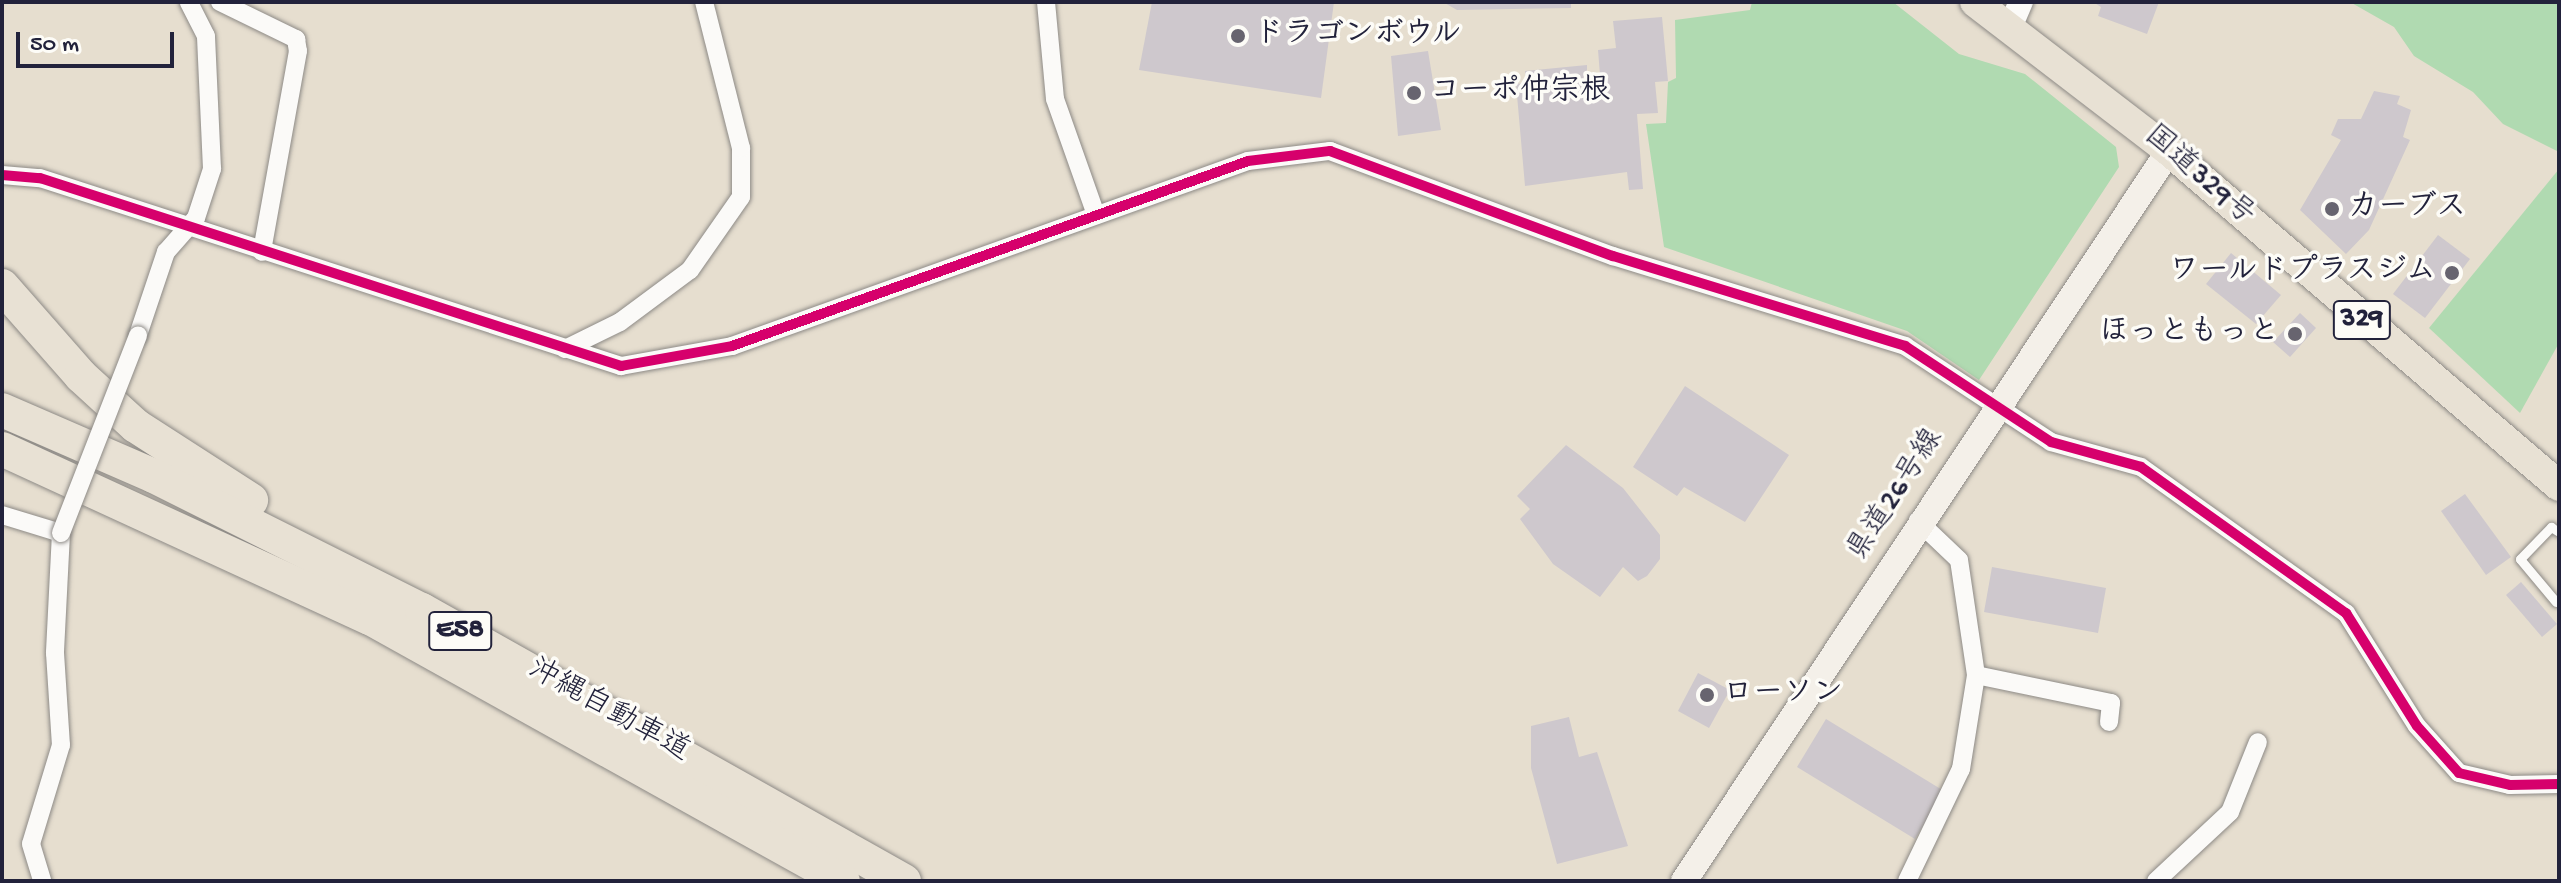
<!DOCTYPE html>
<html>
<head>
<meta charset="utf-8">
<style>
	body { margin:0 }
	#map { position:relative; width:2561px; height:883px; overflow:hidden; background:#e6decf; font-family:"Gochi Hand","Klee One",sans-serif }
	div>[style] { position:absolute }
	.green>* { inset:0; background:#b0dab1 }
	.building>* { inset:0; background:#cec8cd }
	.roads { filter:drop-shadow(0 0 2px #8d8a86) drop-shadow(0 0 2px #8d8a86) }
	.service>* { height:9px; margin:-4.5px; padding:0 4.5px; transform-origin:4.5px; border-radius:4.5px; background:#fbfaf8 }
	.minor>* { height:18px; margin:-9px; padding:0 9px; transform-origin:9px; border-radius:9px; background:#fbfaf8 }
	.tertiary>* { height:24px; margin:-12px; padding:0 12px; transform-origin:12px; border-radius:12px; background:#fbfaf8 }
	.secondary>* { height:26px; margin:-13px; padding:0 13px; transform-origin:13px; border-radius:13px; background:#f4f0e9 }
	.trunk>* { height:30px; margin:-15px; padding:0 15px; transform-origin:15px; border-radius:15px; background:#e8e1d4 }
	.motorway>* { height:34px; margin:-17px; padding:0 17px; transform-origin:17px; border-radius:17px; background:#e8e1d4 }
	.bridges { filter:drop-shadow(0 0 2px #8d8a86) drop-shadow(0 0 2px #8d8a86) }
	.minor-bridge>* { height:18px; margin:-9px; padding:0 9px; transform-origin:9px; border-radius:9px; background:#fbfaf8 }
	.cycleway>* { height:10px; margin:-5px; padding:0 5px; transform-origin:5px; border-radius:5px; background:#d6006c }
	.dots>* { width:22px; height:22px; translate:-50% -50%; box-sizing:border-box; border:4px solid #fdfcf7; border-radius:50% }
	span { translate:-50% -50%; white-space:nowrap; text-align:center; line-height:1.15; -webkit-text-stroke:7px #fdfcf7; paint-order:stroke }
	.shield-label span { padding:2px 6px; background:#fdfcf7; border:2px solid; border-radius:6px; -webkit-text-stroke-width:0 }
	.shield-label { font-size:28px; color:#22223b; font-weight:700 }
	.poi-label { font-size:30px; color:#22223b; font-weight:700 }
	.left { translate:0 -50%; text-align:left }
	.right { translate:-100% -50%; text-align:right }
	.street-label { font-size:30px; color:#22223b }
	.frame { position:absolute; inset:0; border:4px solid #22223b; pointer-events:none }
	.scale { position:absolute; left:16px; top:32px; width:158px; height:36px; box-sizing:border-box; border:4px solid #22223b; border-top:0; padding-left:10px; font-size:24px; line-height:28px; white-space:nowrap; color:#22223b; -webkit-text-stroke:6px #fdfcf7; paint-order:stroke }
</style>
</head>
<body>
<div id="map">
	<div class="green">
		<div style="clip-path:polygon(1752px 2px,1893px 2px,1959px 54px,2025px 74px,2116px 147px,2119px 167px,1979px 380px,1907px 331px,1664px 247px,1646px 124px,1666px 123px,1668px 82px,1676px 78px,1675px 20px,1750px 10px)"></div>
		<div style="clip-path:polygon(2350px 2px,2559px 2px,2559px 152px,2503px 124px,2473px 92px,2414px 56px,2394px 27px)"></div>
		<div style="clip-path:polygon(2559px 169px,2559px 343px,2520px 413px,2429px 328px)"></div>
	</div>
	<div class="building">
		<div style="clip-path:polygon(1152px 2px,1334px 2px,1321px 98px,1139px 70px)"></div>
		<div style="clip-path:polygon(1443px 2px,1571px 2px,1571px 8px,1457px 10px)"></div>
		<div style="clip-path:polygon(2093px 2px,2159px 2px,2147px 34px,2098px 16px,2101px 7px)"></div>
		<div style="clip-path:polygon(1662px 17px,1668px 81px,1655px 82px,1658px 113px,1637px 114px,1643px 189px,1629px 190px,1627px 172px,1525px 186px,1516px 84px,1526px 83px,1525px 71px,1587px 65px,1587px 76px,1600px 75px,1598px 50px,1616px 48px,1613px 21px)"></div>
		<div style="clip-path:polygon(1428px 51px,1441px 130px,1398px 136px,1391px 56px)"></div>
		<div style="clip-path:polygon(2374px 91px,2400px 96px,2397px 104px,2411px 110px,2403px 137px,2410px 140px,2369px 230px,2346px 254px,2300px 210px,2341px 140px,2331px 135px,2338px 119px,2361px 119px)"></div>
		<div style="clip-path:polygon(2438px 235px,2470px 259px,2425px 318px,2393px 294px)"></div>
		<div style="clip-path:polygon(2231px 253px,2281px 295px,2256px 324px,2206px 284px)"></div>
		<div style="clip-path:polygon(2300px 313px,2316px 328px,2290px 357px,2273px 342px)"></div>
		<div style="clip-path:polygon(1685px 386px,1789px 455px,1745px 522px,1684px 487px,1677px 496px,1633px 467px)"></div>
		<div style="clip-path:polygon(1566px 445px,1623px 488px,1660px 535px,1660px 559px,1647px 576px,1638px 581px,1623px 567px,1600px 597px,1553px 564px,1520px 519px,1530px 509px,1517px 496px)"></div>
		<div style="clip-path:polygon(2465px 494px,2511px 557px,2486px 575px,2441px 511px)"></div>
		<div style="clip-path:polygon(1992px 567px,2106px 588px,2098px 633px,1984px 612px)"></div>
		<div style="clip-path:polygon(2521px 582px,2557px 624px,2542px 637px,2506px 595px)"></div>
		<div style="clip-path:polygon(1698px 673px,1730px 690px,1709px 728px,1678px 711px)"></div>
		<div style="clip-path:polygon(1569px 717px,1579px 757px,1597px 752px,1628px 846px,1557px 864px,1531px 768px,1531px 726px)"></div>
		<div style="clip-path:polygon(1826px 719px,1944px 791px,1915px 839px,1797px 767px)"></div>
	</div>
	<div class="roads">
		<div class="service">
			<div style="left:2556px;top:602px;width:56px;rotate:-129.9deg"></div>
			<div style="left:2520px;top:559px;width:45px;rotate:-45.9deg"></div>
			<div style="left:2551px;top:527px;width:9px;rotate:32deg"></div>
		</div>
		<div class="minor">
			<div style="left:220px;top:2px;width:85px;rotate:26deg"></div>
			<div style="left:296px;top:39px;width:12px;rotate:81deg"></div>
			<div style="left:298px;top:51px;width:204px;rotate:100.2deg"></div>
			<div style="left:1046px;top:2px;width:97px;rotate:84.7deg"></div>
			<div style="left:1055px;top:99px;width:123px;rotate:70.5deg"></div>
			<div style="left:2px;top:175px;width:38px;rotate:5deg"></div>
			<div style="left:40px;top:178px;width:611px;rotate:17.93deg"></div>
			<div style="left:621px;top:366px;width:113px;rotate:-10.2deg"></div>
			<div style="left:732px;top:346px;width:548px;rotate:-19.72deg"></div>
			<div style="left:1248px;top:161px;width:83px;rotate:-7deg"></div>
			<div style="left:1330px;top:151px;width:302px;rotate:20.4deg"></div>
			<div style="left:1613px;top:256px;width:306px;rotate:17.1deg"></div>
			<div style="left:1905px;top:346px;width:175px;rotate:33.3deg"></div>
			<div style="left:2051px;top:442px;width:93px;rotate:15.5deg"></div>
			<div style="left:2141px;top:467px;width:252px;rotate:35.5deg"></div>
			<div style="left:2346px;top:613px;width:133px;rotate:57.9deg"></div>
			<div style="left:2417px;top:726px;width:63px;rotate:48.2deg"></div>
			<div style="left:2459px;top:773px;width:52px;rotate:13.2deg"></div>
			<div style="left:2510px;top:785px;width:49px;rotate:-1.2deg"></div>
			<div style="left:138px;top:335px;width:88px;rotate:-71.4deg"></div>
			<div style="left:166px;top:252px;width:45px;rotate:-48.6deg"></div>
			<div style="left:196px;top:218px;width:52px;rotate:-71.9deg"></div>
			<div style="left:212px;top:169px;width:133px;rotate:-92.6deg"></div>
			<div style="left:206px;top:36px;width:38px;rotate:-117deg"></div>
			<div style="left:565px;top:349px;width:61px;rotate:-26.1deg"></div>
			<div style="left:620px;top:322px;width:87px;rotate:-36.6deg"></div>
			<div style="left:690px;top:270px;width:89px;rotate:-55.1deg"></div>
			<div style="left:741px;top:197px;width:49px;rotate:-90deg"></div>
			<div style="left:741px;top:148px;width:151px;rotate:-104.2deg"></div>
			<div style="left:2px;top:515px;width:62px;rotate:17deg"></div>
			<div style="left:61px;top:533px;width:120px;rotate:92.9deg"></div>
			<div style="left:55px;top:653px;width:92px;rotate:86.3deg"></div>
			<div style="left:61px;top:745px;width:103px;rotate:106.9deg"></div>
			<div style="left:31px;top:844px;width:39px;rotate:73deg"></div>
			<div style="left:1976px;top:675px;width:138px;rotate:11.7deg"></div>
			<div style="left:2111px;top:703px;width:19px;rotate:96deg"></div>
			<div style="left:1907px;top:881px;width:124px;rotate:-64.3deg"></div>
			<div style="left:1961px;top:769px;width:95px;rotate:-80.9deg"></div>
			<div style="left:1976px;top:675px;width:116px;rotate:-98.4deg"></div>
			<div style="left:1959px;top:560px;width:57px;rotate:-136.4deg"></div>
			<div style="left:2156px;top:881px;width:101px;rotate:-43deg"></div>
			<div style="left:2230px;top:812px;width:75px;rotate:-68.2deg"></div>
		</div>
		<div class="tertiary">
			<div style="left:2011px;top:25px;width:25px;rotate:-67deg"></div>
		</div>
		<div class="secondary">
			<div style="left:1684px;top:881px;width:876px;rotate:-56.4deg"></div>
		</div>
		<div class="trunk">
			<div style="left:1975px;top:2px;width:245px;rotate:37.5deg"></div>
			<div style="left:2169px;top:151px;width:514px;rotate:40.66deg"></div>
		</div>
		<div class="motorway">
			<div style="left:2px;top:286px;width:120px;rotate:48.7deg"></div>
			<div style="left:81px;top:376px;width:74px;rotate:42.3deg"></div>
			<div style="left:136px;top:426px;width:137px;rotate:32.8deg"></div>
			<div style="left:2px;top:410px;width:166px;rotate:23.5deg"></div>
			<div style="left:154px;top:476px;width:300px;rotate:26.6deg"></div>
			<div style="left:422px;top:610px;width:553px;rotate:29.35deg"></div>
			<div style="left:2px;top:449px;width:405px;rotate:24.7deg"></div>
			<div style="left:370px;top:618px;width:541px;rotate:29.08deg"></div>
		</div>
	</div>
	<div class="bridges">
		<div class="minor-bridge">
			<div style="left:61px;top:533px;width:212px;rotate:-68.7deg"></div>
		</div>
	</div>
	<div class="cycleway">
		<div style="left:2px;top:175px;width:38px;rotate:5deg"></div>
		<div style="left:40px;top:178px;width:611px;rotate:17.93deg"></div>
		<div style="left:621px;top:366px;width:113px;rotate:-10.2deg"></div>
		<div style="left:732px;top:346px;width:548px;rotate:-19.72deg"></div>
		<div style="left:1248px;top:161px;width:83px;rotate:-7deg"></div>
		<div style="left:1330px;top:151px;width:302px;rotate:20.4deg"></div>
		<div style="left:1613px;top:256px;width:306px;rotate:17.1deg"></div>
		<div style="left:1905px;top:346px;width:175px;rotate:33.3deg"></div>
		<div style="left:2051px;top:442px;width:93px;rotate:15.5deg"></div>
		<div style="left:2141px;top:467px;width:252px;rotate:35.5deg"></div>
		<div style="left:2346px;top:613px;width:133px;rotate:57.9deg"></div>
		<div style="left:2417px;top:726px;width:63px;rotate:48.2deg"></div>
		<div style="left:2459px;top:773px;width:52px;rotate:13.2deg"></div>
		<div style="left:2510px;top:785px;width:49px;rotate:-1.2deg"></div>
	</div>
	<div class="dots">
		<div style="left:1238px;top:36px;background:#67646f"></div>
		<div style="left:1414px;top:93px;background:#67646f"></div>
		<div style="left:2332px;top:209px;background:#67646f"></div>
		<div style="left:2452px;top:273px;background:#67646f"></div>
		<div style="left:2295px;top:334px;background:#67646f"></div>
		<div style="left:1707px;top:695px;background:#67646f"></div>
	</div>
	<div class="shield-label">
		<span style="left:2362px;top:320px">329</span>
		<span style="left:460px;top:631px">E58</span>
	</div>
	<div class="poi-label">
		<span class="left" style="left:1254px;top:36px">ドラゴンボウル</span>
		<span class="left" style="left:1430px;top:93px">コーポ仲宗根</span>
		<span class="left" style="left:2348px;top:209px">カーブス</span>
		<span class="right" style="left:2436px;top:273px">ワールドプラスジム</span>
		<span class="right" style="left:2279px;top:334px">ほっともっと</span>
		<span class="left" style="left:1723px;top:695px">ローソン</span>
	</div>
	<div class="street-label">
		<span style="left:2198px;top:177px;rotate:41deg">国道329号</span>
		<span style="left:1897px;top:496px;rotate:-57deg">県道26号線</span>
		<span style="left:608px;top:712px;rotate:29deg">沖縄自動車道</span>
	</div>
	<div class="frame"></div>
	<div class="scale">50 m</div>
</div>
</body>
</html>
